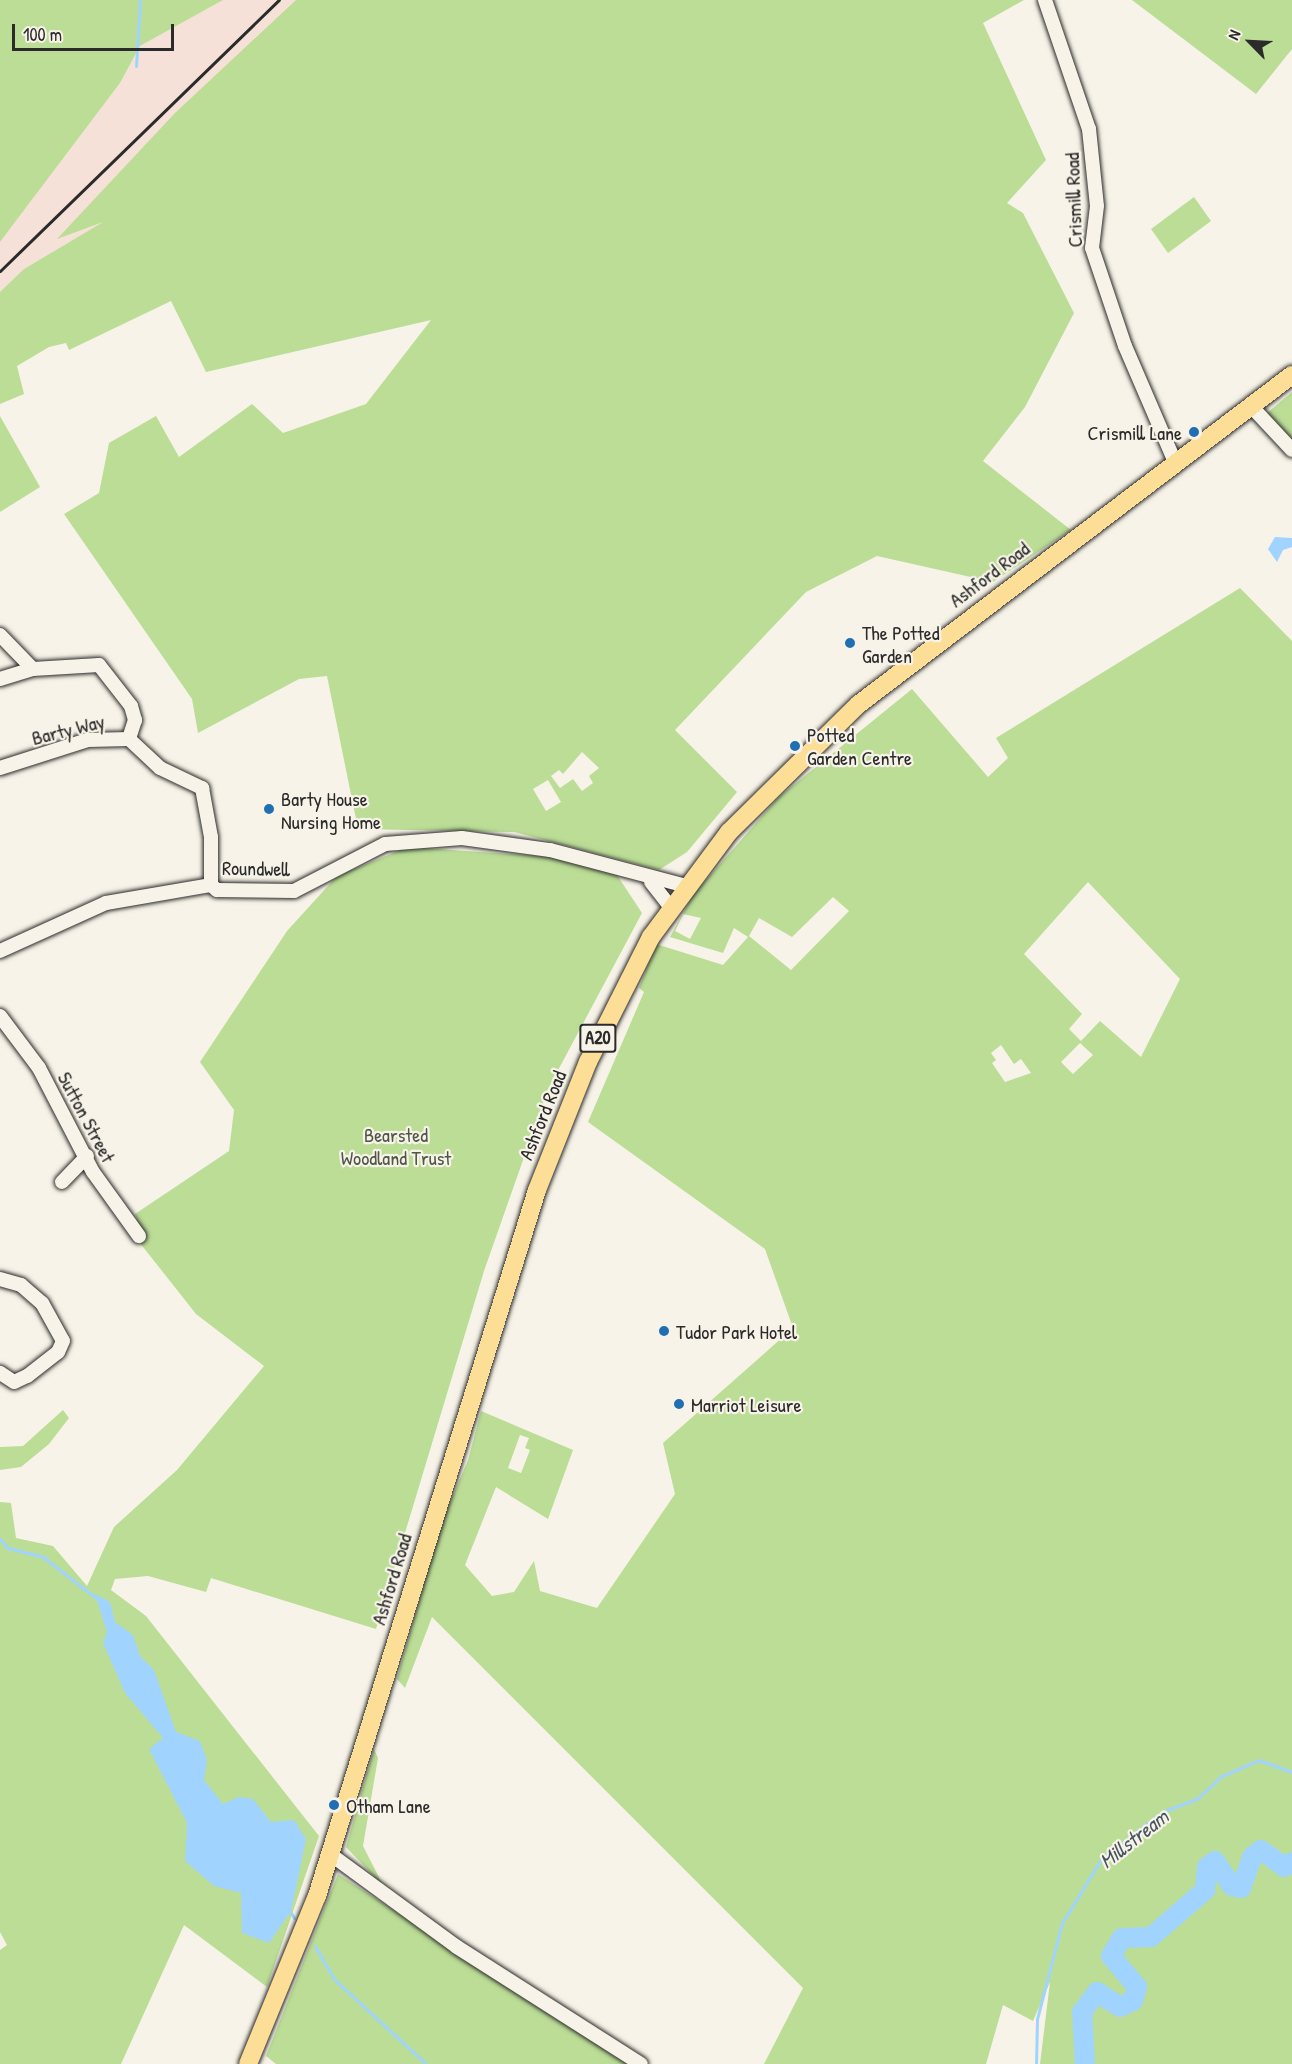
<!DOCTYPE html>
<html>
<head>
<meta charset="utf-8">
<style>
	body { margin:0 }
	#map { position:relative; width:1292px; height:2064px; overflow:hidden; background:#f7f3e8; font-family:"Patrick Hand",sans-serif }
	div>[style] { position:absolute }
	.built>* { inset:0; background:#f6e1d8 }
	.green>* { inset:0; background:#bbdd96 }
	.water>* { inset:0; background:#a0d4fe }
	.stream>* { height:3px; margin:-1.5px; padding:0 1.5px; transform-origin:1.5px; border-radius:1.5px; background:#a0d4fe }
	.river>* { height:20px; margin:-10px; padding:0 10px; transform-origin:10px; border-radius:10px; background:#a0d4fe }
	.roads { filter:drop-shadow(0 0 2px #2b2b2b) drop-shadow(0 0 2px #2b2b2b) }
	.minor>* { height:14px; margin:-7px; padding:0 7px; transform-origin:7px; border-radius:7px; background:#f7f3e8 }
	.major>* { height:18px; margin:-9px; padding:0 9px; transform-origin:9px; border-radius:9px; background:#fdde96 }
	.rail>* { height:3px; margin:-1.5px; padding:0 1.5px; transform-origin:1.5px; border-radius:1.5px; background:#2b2b2b }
	.dots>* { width:16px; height:16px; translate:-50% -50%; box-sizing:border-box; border:3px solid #f7f3e8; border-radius:50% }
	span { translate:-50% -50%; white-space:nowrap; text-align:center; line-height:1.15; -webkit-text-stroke:4.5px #f7f3e8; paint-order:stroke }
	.shield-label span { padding:2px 4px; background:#f7f3e8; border:2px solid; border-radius:4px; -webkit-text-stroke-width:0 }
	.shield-label { font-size:18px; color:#2b2b2b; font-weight:700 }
	.street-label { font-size:20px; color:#2b2b2b }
	.poi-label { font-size:20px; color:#2b2b2b }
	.right { translate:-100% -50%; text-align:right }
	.left { translate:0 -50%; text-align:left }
	.park-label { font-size:20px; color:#4f5846 }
	.water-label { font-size:21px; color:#485560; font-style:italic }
	.north { position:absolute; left:1220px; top:12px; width:60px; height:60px; -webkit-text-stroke:4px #f7f3e8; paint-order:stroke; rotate:294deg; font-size:16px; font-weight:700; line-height:24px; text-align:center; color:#2b2b2b }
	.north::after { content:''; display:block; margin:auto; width:21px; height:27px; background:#2b2b2b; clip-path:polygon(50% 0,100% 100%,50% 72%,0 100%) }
	.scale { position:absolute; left:12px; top:24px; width:162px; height:27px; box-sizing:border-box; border:3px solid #2b2b2b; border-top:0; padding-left:8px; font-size:18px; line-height:21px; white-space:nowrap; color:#2b2b2b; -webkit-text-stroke:4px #f7f3e8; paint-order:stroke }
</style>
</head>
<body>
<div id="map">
	<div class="built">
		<div style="clip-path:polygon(223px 0,301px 0,108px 219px,24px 269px,0 300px,0 242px,120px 83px,140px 46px)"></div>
	</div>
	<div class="green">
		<div style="clip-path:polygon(0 0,223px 0,140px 46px,120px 83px,0 242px)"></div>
		<div style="clip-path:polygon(evenodd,296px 0,1024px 0,983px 23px,1046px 160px,1007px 203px,1023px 213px,1074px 313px,1025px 407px,983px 461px,1071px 530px,993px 582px,877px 556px,806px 592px,675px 730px,737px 792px,687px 852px,659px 870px,514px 832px,358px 829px,327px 676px,299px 679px,198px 733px,192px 699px,64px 514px,99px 493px,109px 443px,156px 416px,179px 457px,252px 404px,283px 433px,366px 404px,431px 320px,206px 372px,171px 301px,69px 350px,66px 343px,49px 347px,17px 366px,24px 394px,0 404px,0 292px,24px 269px,103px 222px,57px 239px,175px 113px,296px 0,582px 752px,599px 768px,589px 776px,593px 783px,582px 791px,573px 779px,560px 788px,551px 776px,559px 770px,563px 774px,582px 752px,296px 0,548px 780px,561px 802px,546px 811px,533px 789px,548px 780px)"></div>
		<div style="clip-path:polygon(1132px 0,1292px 0,1292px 49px,1256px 94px)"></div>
		<div style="clip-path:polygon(1194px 197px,1211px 221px,1168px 253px,1151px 229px)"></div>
		<div style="clip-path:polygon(1292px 392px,1292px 441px,1266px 414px)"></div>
		<div style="clip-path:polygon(0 416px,40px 487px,0 512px)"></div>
		<div style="clip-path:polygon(evenodd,1240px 588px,1292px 641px,1292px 2064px,1040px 2064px,1050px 1982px,1033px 2021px,1003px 2005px,986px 2064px,764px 2064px,803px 1988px,432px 1617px,405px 1688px,397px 1679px,441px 1524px,468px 1460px,481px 1411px,573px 1450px,548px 1519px,496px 1487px,465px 1565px,492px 1596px,514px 1592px,534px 1561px,540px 1591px,597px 1608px,675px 1494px,663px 1443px,793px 1328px,765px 1249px,588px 1122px,644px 992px,639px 988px,656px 944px,723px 965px,748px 937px,734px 928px,723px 953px,670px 937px,693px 895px,779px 797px,912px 689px,988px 777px,1008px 758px,996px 738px,1240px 588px,1088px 882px,1180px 979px,1141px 1057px,1100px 1021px,1081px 1041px,1069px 1029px,1082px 1014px,1024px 954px,1088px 882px,1240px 588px,833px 897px,849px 911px,791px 970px,749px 936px,759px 918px,792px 937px,833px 897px,1240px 588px,683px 914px,701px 918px,690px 939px,675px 931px,683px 914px,1240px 588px,1080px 1043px,1093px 1055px,1073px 1074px,1061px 1062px,1080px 1043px,1240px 588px,1001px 1045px,1014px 1064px,1021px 1059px,1031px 1073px,1005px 1082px,992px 1063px,996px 1060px,991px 1053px,1001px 1045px,1240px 588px,520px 1435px,529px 1438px,525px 1448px,530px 1450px,521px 1473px,508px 1468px,520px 1435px)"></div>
		<div style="clip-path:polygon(408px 847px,554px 857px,617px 875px,642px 913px,548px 1089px,484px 1271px,376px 1629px,211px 1578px,206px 1592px,148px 1576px,115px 1579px,111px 1590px,146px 1616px,319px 1836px,267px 1987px,184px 1925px,121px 2064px,0 2064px,0 1950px,7px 1945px,0 1932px,0 1502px,11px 1503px,16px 1538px,53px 1546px,87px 1586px,114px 1527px,177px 1470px,264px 1366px,196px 1314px,136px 1238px,142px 1233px,135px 1214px,229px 1151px,234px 1110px,200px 1062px,287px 931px,337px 876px)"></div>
		<div style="clip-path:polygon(63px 1410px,69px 1418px,49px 1444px,21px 1467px,0 1470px,0 1447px,23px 1446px)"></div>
		<div style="clip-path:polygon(374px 1749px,378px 1758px,363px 1846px,384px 1887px,346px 1847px)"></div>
		<div style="clip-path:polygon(338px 1874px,630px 2064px,276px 2064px,266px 2056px)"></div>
	</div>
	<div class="water">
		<div style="clip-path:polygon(1275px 537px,1292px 538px,1292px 547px,1283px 550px,1277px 562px,1268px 549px)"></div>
		<div style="clip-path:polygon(95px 1594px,110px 1602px,115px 1622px,133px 1635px,140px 1656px,154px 1670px,176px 1732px,200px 1741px,207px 1760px,204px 1780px,223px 1804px,239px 1797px,253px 1799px,271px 1822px,294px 1820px,306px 1839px,291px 1911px,269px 1943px,242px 1933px,241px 1893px,214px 1886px,185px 1861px,187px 1823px,149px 1749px,163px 1738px,125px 1693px,103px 1643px,107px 1632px)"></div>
	</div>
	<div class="stream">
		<div style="left:136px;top:66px;width:66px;rotate:-86.5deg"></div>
		<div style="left:0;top:1539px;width:12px;rotate:48deg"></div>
		<div style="left:8px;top:1548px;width:36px;rotate:14deg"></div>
		<div style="left:43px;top:1557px;width:67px;rotate:37.7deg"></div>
		<div style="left:290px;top:1911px;width:8px;rotate:60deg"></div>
		<div style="left:315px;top:1946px;width:38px;rotate:60deg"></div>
		<div style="left:334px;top:1979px;width:125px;rotate:42.7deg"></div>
		<div style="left:1036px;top:2064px;width:45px;rotate:-88.7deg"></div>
		<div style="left:1037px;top:2019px;width:99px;rotate:-75.4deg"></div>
		<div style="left:1062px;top:1923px;width:75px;rotate:-58.6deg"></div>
		<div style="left:1101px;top:1859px;width:77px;rotate:-37.6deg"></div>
		<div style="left:1162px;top:1812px;width:39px;rotate:-21deg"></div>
		<div style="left:1198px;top:1798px;width:33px;rotate:-43deg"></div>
		<div style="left:1222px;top:1776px;width:40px;rotate:-23.4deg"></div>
		<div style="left:1259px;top:1760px;width:35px;rotate:20deg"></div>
	</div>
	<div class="river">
		<div style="left:1085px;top:2064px;width:52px;rotate:-93.3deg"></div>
		<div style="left:1082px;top:2012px;width:25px;rotate:-53deg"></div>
		<div style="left:1097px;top:1992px;width:27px;rotate:33deg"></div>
		<div style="left:1120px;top:2007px;width:14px;rotate:-25deg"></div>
		<div style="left:1133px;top:2001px;width:15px;rotate:-74deg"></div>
		<div style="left:1137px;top:1987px;width:40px;rotate:-130deg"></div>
		<div style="left:1111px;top:1956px;width:21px;rotate:-59deg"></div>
		<div style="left:1122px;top:1938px;width:29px;rotate:-2deg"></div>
		<div style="left:1151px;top:1937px;width:72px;rotate:-41deg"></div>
		<div style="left:1205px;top:1890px;width:23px;rotate:-85deg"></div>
		<div style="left:1207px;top:1867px;width:10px;rotate:-37deg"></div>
		<div style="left:1215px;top:1861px;width:30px;rotate:56deg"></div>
		<div style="left:1232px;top:1886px;width:9px;rotate:13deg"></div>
		<div style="left:1241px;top:1888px;width:33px;rotate:-70deg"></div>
		<div style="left:1252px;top:1857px;width:11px;rotate:-38deg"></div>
		<div style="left:1261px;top:1850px;width:29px;rotate:36deg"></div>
		<div style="left:1284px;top:1867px;width:9px;rotate:-32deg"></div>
	</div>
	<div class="roads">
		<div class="minor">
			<div style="left:1045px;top:0;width:136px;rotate:71.2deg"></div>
			<div style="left:1089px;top:129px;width:77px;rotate:84.1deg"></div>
			<div style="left:1097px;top:206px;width:42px;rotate:96.8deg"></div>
			<div style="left:1092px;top:248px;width:103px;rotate:71.4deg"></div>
			<div style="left:1125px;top:346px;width:126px;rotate:66.7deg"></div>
			<div style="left:1251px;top:406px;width:60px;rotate:47deg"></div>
			<div style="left:0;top:635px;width:47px;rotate:45.9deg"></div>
			<div style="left:0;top:679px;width:34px;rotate:-17deg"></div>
			<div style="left:33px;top:669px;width:66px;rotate:-3.5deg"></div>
			<div style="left:99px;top:665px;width:52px;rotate:52deg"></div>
			<div style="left:131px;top:706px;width:15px;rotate:74deg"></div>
			<div style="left:135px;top:720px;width:20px;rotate:108deg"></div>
			<div style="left:0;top:768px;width:92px;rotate:-17.7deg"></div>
			<div style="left:88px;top:740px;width:41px;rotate:-1.4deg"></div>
			<div style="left:129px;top:739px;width:42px;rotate:43.1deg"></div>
			<div style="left:160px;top:768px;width:47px;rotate:25.5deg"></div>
			<div style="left:202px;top:788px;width:50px;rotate:79.6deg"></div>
			<div style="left:211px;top:837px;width:48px;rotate:90deg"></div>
			<div style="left:651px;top:882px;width:33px;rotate:52deg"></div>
			<div style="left:0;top:951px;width:116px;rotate:-24.4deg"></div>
			<div style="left:106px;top:903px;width:107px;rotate:-9.7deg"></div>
			<div style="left:211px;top:885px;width:8px;rotate:40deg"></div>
			<div style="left:217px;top:890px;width:77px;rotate:0.7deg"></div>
			<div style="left:294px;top:891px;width:102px;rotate:-27.3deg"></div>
			<div style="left:385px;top:844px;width:77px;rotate:-4.5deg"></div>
			<div style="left:462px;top:838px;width:89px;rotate:7.8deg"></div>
			<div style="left:550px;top:850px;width:141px;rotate:14.8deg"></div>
			<div style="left:0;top:1016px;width:65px;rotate:53.1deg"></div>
			<div style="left:39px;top:1068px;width:117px;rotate:62.6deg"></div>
			<div style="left:93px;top:1172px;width:79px;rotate:54.3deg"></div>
			<div style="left:62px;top:1182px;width:36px;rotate:-46deg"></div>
			<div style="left:0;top:1279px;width:22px;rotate:16deg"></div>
			<div style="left:21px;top:1285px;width:28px;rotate:41deg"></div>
			<div style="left:42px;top:1303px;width:43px;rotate:61.1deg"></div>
			<div style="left:63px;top:1341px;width:12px;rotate:114deg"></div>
			<div style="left:58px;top:1352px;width:39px;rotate:142deg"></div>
			<div style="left:27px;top:1376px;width:14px;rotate:155deg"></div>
			<div style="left:14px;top:1382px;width:17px;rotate:-147deg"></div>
			<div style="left:330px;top:1854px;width:157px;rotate:36.2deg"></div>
			<div style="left:457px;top:1947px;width:218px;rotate:32.5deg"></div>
		</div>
		<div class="major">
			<div style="left:248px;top:2064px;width:182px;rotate:-67.7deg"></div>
			<div style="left:317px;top:1896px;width:739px;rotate:-72.69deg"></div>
			<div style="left:537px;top:1190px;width:138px;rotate:-68.3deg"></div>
			<div style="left:588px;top:1062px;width:140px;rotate:-63.3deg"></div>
			<div style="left:651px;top:937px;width:131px;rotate:-53.4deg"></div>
			<div style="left:729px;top:832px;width:182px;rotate:-44.6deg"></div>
			<div style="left:859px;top:704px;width:544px;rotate:-37.23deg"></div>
		</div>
	</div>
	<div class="rail">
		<div style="left:0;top:271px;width:389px;rotate:-44.2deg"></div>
	</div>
	<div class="dots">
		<div style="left:1194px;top:432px;background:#1f6fb2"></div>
		<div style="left:850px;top:643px;background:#1f6fb2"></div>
		<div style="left:795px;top:746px;background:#1f6fb2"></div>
		<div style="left:269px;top:809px;background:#1f6fb2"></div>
		<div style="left:664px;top:1331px;background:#1f6fb2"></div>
		<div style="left:679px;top:1404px;background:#1f6fb2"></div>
		<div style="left:334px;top:1805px;background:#1f6fb2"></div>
	</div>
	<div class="shield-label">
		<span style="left:598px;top:1038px">A20</span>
	</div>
	<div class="street-label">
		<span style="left:1073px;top:200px;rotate:-92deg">Crismill Road</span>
		<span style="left:989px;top:574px;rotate:-37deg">Ashford Road</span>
		<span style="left:68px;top:729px;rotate:-14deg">Barty Way</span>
		<span style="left:256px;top:868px;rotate:1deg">Roundwell</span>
		<span style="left:542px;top:1115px;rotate:-68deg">Ashford Road</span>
		<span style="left:87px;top:1117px;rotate:62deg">Sutton Street</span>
		<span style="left:391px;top:1579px;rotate:-73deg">Ashford Road</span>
	</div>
	<div class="poi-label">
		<span class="right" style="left:1182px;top:432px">Crismill Lane</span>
		<span class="left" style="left:862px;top:644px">The Potted<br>Garden</span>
		<span class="left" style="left:807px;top:746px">Potted<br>Garden Centre</span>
		<span class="left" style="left:281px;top:810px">Barty House<br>Nursing Home</span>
		<span class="left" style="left:676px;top:1331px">Tudor Park Hotel</span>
		<span class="left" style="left:691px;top:1404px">Marriot Leisure</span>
		<span class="left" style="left:346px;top:1805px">Otham Lane</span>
	</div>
	<div class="park-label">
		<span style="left:396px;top:1146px">Bearsted<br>Woodland Trust</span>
	</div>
	<div class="water-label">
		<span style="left:1134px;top:1839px;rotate:-38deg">Millstream</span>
	</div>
	<div class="north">N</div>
	<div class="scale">100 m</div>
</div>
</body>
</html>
